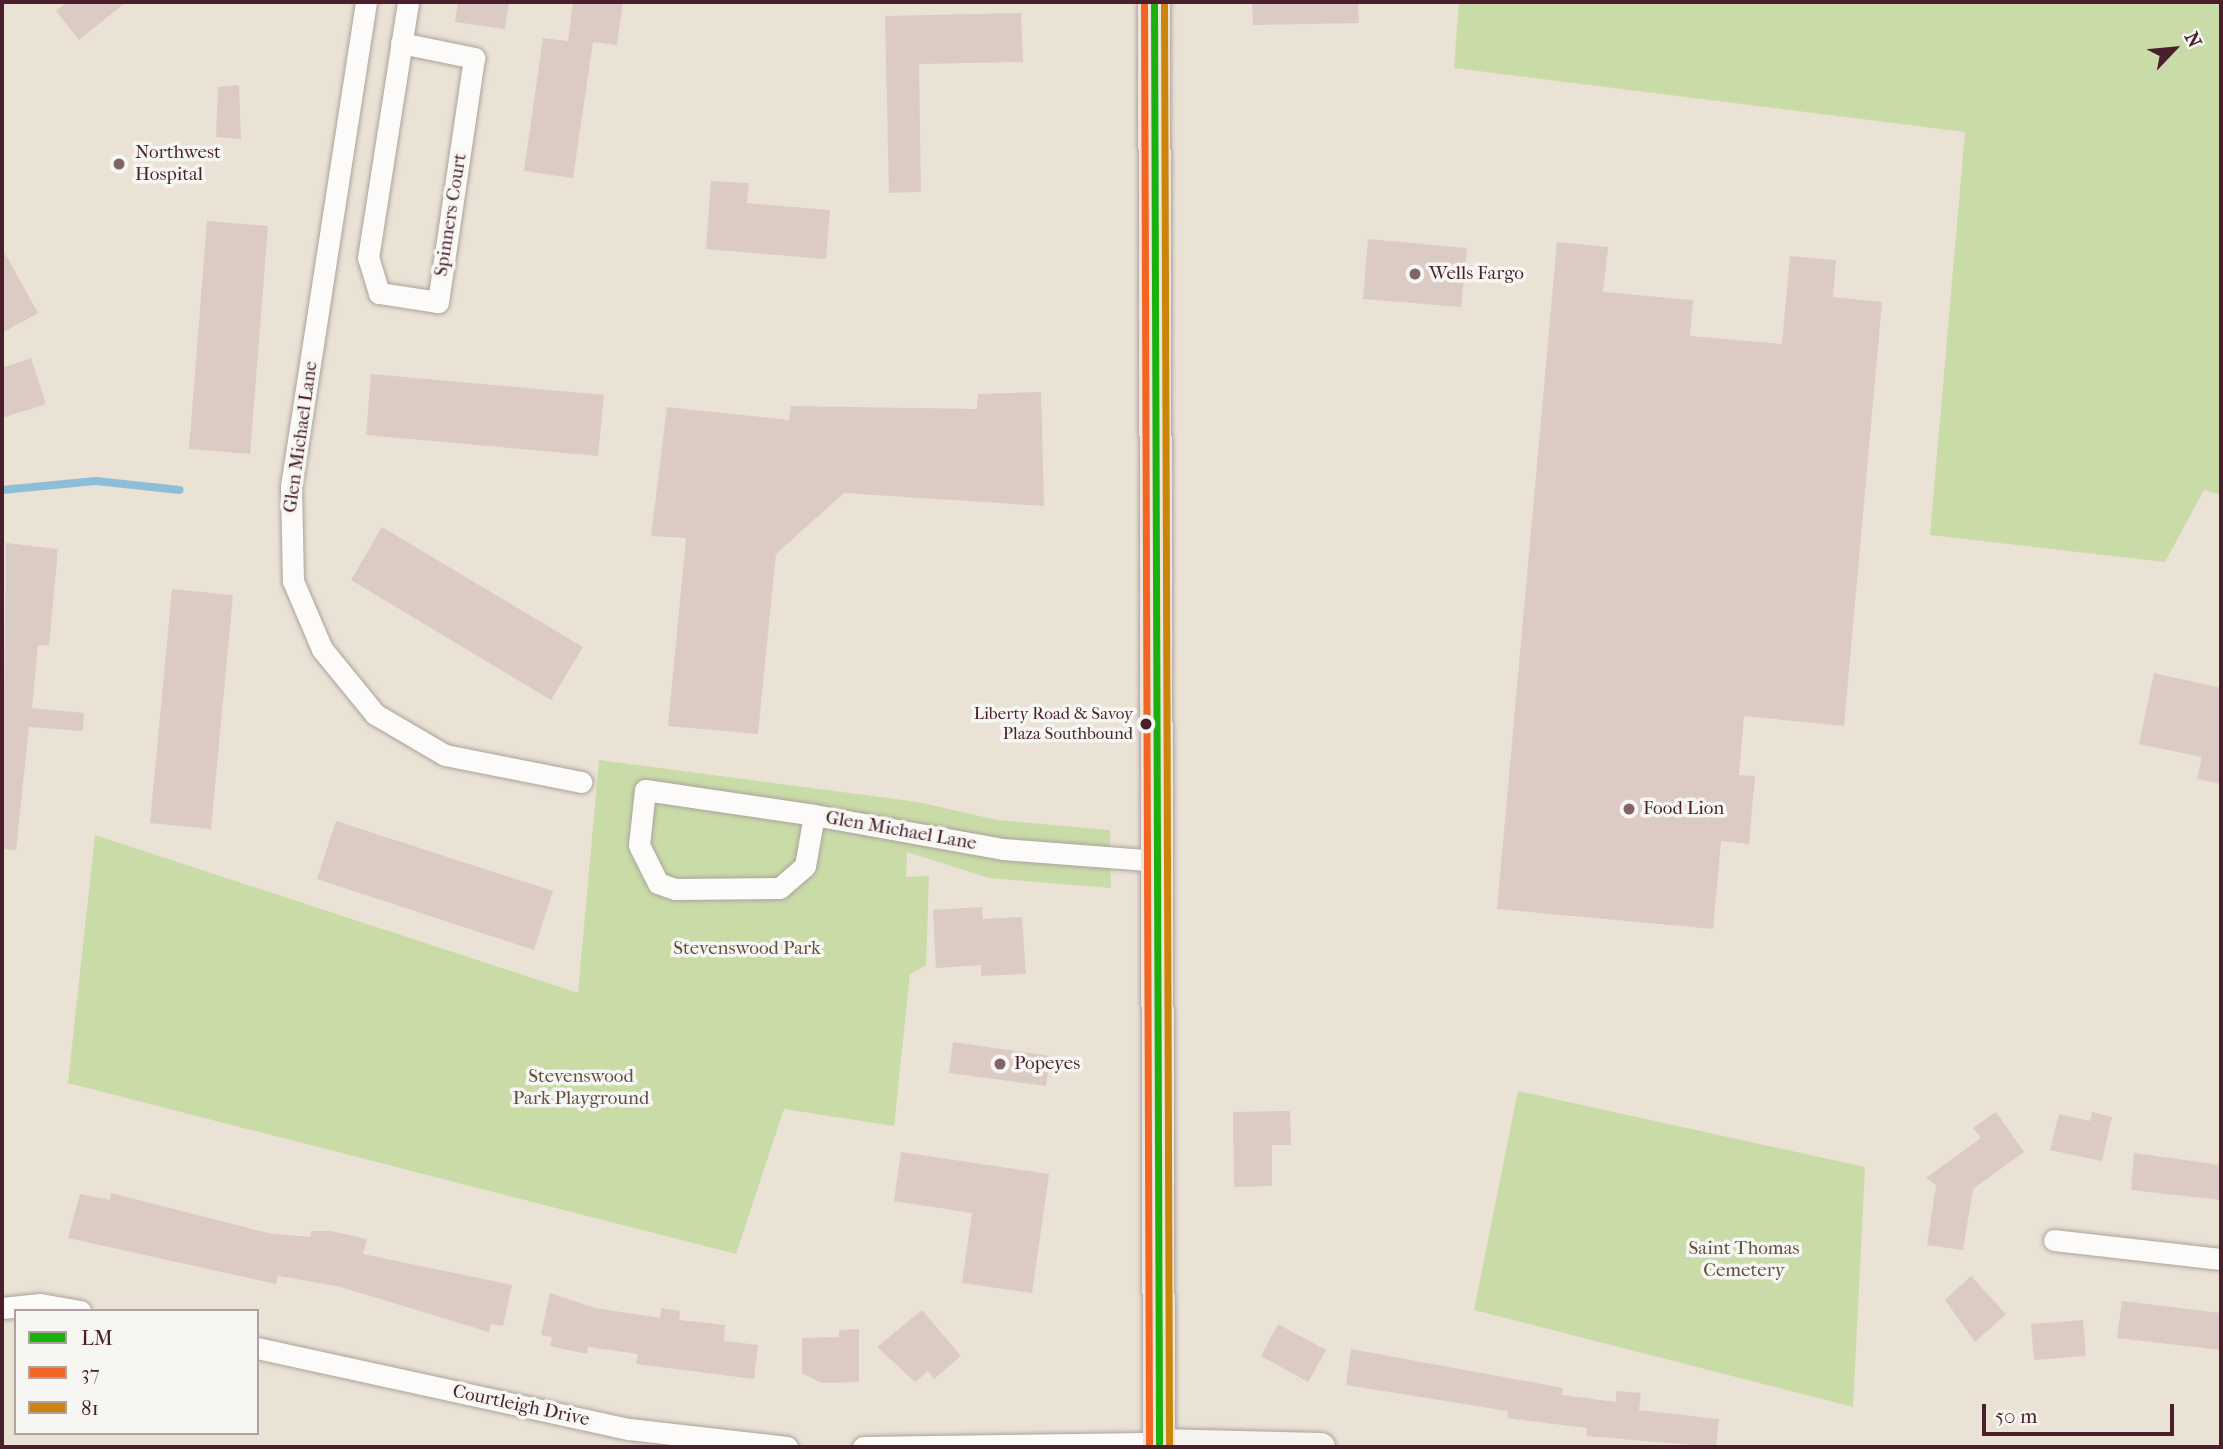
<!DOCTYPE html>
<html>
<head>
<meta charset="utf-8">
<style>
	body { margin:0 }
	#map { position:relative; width:2223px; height:1449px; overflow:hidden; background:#eae2d5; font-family:"IM FELL French Canon",serif }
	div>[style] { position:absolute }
	.green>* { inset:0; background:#c9dca8 }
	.stream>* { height:8px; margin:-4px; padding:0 4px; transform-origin:4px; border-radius:4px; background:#8cbeda }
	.building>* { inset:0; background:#dccbc4 }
	.roads { filter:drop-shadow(0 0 2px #aca29c) drop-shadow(0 0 2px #aca29c) }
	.street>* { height:21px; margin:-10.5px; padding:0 10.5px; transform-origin:10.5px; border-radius:10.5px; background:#fcfbf9 }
	.secondary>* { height:28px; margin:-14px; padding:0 14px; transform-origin:14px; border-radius:14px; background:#f6f2ee }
	.primary>* { height:32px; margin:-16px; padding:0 16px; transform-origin:16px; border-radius:16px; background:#ede5dd }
	.bus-1>* { height:7px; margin:-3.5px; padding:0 3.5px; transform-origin:3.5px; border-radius:3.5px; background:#1ab10f }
	.bus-2>* { height:7px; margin:-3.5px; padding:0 3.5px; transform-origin:3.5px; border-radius:3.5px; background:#f26522 }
	.bus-3>* { height:7px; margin:-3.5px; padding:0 3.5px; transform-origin:3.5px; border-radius:3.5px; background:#cc840b }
	.dots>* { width:19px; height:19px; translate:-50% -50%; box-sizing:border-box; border:4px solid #f6f6f2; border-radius:50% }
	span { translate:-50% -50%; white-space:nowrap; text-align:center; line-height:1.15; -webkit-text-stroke:7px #f6f6f2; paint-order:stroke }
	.bus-label { font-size:17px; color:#4a1f2b }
	.right { translate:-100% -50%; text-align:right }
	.poi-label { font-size:19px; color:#4a1f2b }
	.left { translate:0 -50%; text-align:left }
	.street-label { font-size:19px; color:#4a1f2b }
	.park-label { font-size:19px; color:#634d41 }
	.frame { position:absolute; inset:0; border:4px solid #4a1f2b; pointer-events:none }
	.legend { position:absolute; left:14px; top:1309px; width:245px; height:126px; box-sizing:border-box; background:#f6f6f2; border:2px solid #b1a0a2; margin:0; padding:9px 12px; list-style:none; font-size:21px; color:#4a1f2b }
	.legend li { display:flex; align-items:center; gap:14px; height:35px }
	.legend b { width:35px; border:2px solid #b1a0a2 }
	.north { position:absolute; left:2139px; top:14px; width:70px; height:70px; -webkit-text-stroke:5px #f6f6f2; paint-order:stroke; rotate:64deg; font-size:19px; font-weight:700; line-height:28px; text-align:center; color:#4a1f2b }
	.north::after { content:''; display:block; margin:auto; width:24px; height:32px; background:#4a1f2b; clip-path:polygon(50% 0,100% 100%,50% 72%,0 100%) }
	.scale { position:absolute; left:1982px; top:1404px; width:192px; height:32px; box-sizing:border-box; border:4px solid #4a1f2b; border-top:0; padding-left:9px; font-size:21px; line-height:24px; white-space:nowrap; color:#4a1f2b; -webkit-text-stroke:5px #f6f6f2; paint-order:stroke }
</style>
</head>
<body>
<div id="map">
	<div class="green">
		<div style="clip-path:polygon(1459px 2px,2221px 2px,2221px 495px,2204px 490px,2165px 562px,1930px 535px,1965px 132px,1454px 68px)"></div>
		<div style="clip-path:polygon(599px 760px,918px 802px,997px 820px,1110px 830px,1111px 888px,989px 878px,907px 852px,906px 877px,929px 876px,926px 965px,910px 974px,894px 1126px,784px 1109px,736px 1254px,68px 1083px,95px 835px,578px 993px)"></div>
		<div style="clip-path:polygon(1518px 1091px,1865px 1167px,1853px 1407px,1474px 1310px)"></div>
	</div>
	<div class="stream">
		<div style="left:2px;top:490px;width:94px;rotate:-5.5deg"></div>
		<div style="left:96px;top:481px;width:84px;rotate:6.1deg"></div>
	</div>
	<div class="building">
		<div style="clip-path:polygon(67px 2px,126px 2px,79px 40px,56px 11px)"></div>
		<div style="clip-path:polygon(458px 2px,509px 2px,505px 29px,455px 22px)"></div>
		<div style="clip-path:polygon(573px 2px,623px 2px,617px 45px,593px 42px,573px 178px,524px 171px,543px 38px,568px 41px)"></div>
		<div style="clip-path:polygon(1252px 2px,1358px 2px,1359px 23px,1253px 25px)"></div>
		<div style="clip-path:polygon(1021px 13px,1023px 62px,919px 64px,921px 192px,889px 193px,885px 16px)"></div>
		<div style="clip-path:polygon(239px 85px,241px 139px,216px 137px,218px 87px)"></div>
		<div style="clip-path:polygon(711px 181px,749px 183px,747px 203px,830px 210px,826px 259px,706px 249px)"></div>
		<div style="clip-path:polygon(207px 221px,268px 226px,250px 454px,189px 449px)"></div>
		<div style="clip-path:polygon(1368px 239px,1467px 248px,1461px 307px,1363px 299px)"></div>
		<div style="clip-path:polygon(1557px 242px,1608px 247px,1603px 292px,1693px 300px,1690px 336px,1782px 344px,1790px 256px,1836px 260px,1833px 297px,1882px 302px,1844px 726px,1744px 716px,1739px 775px,1755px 776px,1749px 844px,1721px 841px,1713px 929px,1497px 909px)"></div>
		<div style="clip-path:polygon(2px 248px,38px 313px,2px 333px)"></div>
		<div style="clip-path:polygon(31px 358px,46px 404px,2px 418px,2px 368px)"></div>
		<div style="clip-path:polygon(371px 374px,604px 395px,598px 456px,366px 435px)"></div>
		<div style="clip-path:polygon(1041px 392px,1044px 506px,844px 493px,776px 554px,758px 734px,668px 726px,686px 538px,651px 536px,667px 407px,789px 420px,791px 406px,977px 409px,978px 394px)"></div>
		<div style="clip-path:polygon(382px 527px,583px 647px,551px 700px,351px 580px)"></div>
		<div style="clip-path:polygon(6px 543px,58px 549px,49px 646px,38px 645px,32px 708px,84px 713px,83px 731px,29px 727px,16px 850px,2px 849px)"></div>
		<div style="clip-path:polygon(172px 589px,233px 595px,211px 829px,150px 823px)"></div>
		<div style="clip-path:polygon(2154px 673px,2221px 688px,2221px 784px,2197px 779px,2202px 757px,2139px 744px)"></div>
		<div style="clip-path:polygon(336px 821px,553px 891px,534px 950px,317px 879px)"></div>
		<div style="clip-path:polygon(982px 907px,983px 919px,1022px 917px,1026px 974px,981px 976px,981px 965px,936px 968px,933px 910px)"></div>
		<div style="clip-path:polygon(953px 1042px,1050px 1056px,1046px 1086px,949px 1073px)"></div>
		<div style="clip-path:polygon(1290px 1111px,1291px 1145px,1272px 1145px,1272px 1186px,1234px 1187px,1233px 1112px)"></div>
		<div style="clip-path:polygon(1996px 1112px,2024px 1152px,1973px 1189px,1963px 1250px,1927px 1245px,1936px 1185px,1926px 1178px,1981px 1138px,1973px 1128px)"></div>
		<div style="clip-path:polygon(2092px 1112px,2112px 1117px,2102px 1161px,2050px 1150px,2059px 1114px,2090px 1121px)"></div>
		<div style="clip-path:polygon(901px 1152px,1049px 1174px,1032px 1293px,962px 1283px,972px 1213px,894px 1201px)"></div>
		<div style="clip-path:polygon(2134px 1153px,2221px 1165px,2221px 1200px,2131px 1190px)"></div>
		<div style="clip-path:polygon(111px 1193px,268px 1233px,310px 1237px,311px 1231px,331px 1231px,367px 1239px,363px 1254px,512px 1285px,503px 1326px,491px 1324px,489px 1332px,337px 1286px,278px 1276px,276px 1284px,68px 1238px,80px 1194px,110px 1200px)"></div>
		<div style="clip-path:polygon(1971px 1276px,2006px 1314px,1975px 1342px,1945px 1300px)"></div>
		<div style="clip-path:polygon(550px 1293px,595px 1308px,660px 1318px,661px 1308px,680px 1311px,679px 1320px,725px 1325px,724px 1341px,758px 1345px,754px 1379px,636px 1364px,638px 1354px,588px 1347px,587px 1354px,550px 1346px,552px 1337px,541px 1335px)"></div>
		<div style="clip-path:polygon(2122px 1301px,2221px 1313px,2221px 1350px,2117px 1338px)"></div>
		<div style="clip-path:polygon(922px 1310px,961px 1356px,934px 1379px,928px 1371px,915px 1382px,877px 1347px)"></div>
		<div style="clip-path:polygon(2083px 1320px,2086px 1356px,2034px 1360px,2031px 1324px)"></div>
		<div style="clip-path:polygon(1278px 1324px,1326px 1350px,1308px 1382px,1261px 1356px)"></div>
		<div style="clip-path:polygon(859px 1329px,859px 1382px,822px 1383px,802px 1373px,802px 1338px,839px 1337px,839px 1330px)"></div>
		<div style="clip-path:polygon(1351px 1349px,1563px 1388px,1562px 1395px,1616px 1402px,1616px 1391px,1641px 1393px,1639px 1410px,1719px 1419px,1716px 1447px,1586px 1436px,1587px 1428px,1507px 1418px,1508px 1411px,1346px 1385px)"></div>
	</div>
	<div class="roads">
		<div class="street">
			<div style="left:366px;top:2px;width:491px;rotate:98.8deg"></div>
			<div style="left:291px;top:487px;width:94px;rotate:88.8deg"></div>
			<div style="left:293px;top:581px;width:74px;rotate:66.9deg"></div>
			<div style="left:322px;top:649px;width:84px;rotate:50.8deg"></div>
			<div style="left:375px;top:714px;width:81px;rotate:30.4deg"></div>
			<div style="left:445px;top:755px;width:139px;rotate:11.2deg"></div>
			<div style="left:401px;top:43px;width:75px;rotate:11.6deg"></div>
			<div style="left:474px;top:58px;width:247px;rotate:98.4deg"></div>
			<div style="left:438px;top:302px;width:60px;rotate:-171.3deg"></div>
			<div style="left:379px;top:293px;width:37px;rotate:-107deg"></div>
			<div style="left:368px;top:258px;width:259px;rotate:-81.1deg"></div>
			<div style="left:814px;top:815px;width:52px;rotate:100deg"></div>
			<div style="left:805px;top:866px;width:33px;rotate:139deg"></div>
			<div style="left:780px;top:888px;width:105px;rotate:179.5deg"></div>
			<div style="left:675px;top:889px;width:18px;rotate:-161deg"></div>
			<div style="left:658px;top:883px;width:42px;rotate:-116.6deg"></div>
			<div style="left:639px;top:845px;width:55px;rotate:-83.8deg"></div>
			<div style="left:645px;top:790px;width:171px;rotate:8.4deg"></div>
			<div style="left:814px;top:815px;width:192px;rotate:10.2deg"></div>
			<div style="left:1003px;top:849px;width:155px;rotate:4.4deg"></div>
			<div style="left:2054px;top:1240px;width:168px;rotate:6.5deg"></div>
			<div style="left:2px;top:1308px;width:38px;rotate:-6deg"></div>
			<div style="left:40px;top:1304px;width:41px;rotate:9.9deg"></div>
			<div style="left:257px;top:1348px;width:381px;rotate:12.3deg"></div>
			<div style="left:629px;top:1429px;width:159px;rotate:6.5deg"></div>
			<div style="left:863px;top:1447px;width:296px;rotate:-0.8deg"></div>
		</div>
		<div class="secondary">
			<div style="left:1159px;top:1443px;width:162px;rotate:1.4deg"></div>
		</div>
		<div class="primary">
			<div style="left:1154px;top:2px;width:1445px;rotate:89.8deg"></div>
		</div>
	</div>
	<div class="bus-1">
		<div style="left:1154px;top:2px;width:1445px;rotate:89.8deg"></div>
	</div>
	<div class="bus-2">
		<div style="left:1144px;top:2px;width:1445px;rotate:89.8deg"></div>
	</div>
	<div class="bus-3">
		<div style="left:1164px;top:2px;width:1445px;rotate:89.8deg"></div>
	</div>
	<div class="dots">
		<div style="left:119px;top:164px;background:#826366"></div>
		<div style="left:1415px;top:274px;background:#826366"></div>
		<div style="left:1146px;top:724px;background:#4a1f2b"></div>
		<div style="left:1629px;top:809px;background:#826366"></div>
		<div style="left:1000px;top:1064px;background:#826366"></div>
	</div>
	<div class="bus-label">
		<span class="right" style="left:1133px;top:724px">Liberty Road &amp; Savoy<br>Plaza Southbound</span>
	</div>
	<div class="poi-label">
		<span class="left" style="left:135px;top:164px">Northwest<br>Hospital</span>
		<span class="left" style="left:1429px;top:274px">Wells Fargo</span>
		<span class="left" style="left:1643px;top:809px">Food Lion</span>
		<span class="left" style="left:1014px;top:1064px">Popeyes</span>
	</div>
	<div class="street-label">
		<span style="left:451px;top:215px;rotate:-81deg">Spinners Court</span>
		<span style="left:301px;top:437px;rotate:-82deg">Glen Michael Lane</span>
		<span style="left:901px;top:831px;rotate:10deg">Glen Michael Lane</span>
		<span style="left:521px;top:1406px;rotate:12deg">Courtleigh Drive</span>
	</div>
	<div class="park-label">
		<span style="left:747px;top:949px">Stevenswood Park</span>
		<span style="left:581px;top:1088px">Stevenswood<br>Park Playground</span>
		<span style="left:1744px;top:1260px">Saint Thomas<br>Cemetery</span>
	</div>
	<div class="frame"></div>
	<ul class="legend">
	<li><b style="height:9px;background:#1ab10f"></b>LM</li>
	<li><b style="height:9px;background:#f26522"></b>37</li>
	<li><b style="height:9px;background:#cc840b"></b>81</li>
	</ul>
	<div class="north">N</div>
	<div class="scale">50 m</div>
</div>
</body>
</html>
